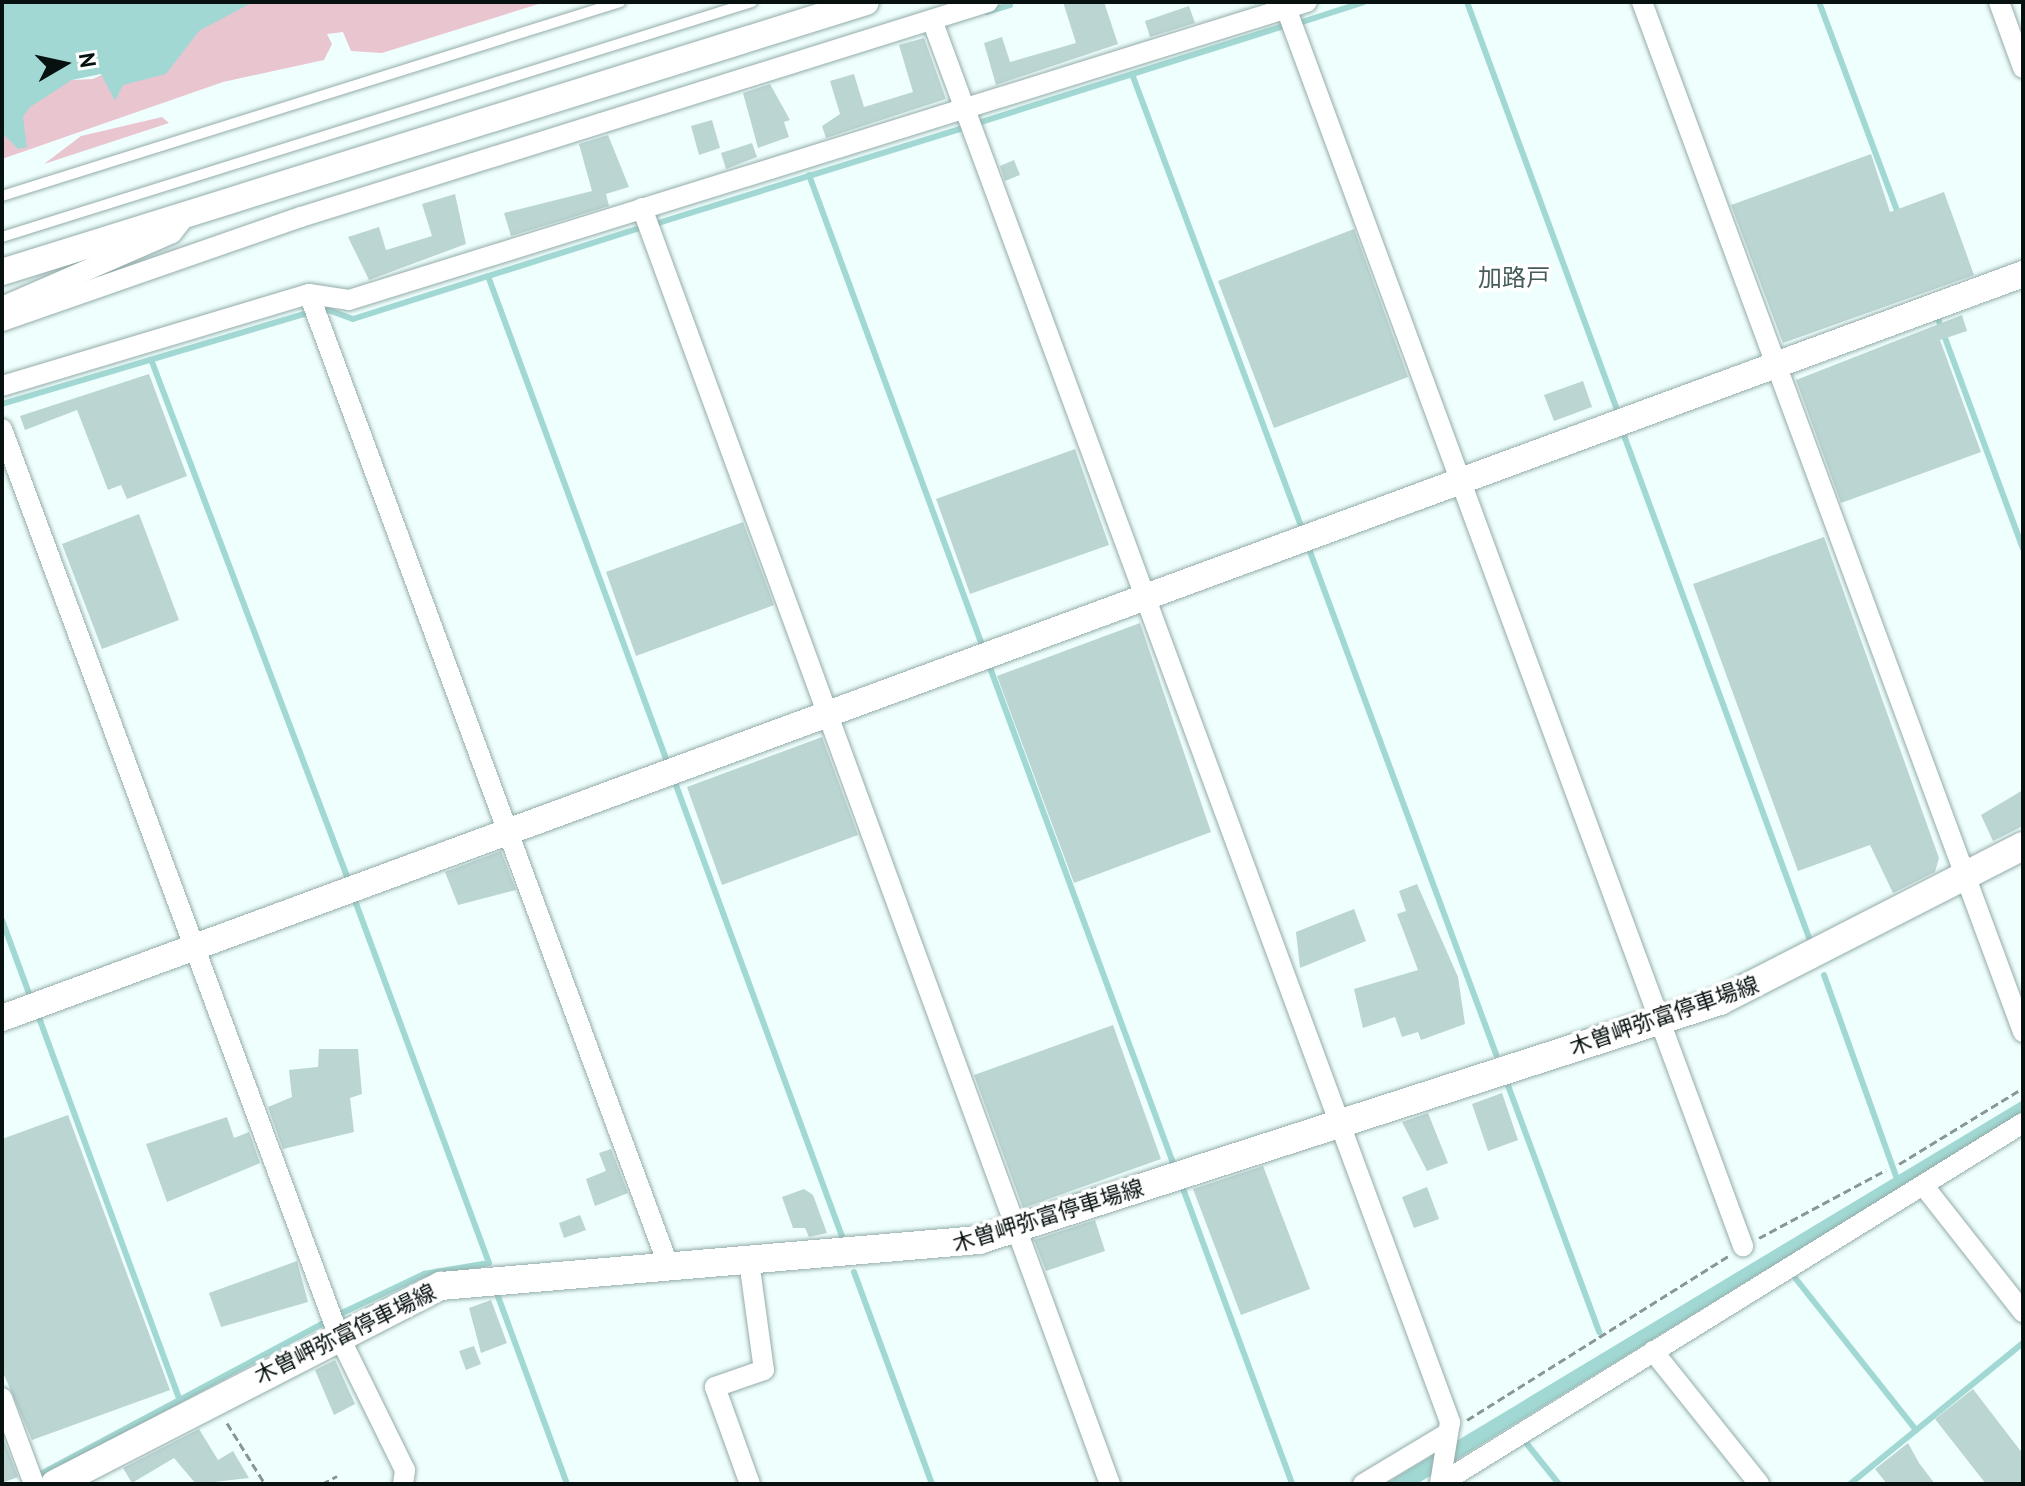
<!DOCTYPE html>
<html>
<head>
<meta charset="utf-8">
<style>
	body { margin:0 }
	#map { position:relative; width:2025px; height:1486px; overflow:hidden; background:#effffd; font-family:"PT Sans","Noto Sans JP",sans-serif }
	div>[style] { position:absolute }
	.green>* { inset:0; background:#e9c5d0 }
	.water>* { inset:0; background:#a2d8d3 }
	.stream>* { height:6px; margin:-3px; padding:0 3px; transform-origin:3px; border-radius:3px; background:#a2d8d3 }
	.building>* { inset:0; background:#bbd5d2 }
	.path>* { height:3px; margin-top:-1.5px; transform-origin:0; background:repeating-linear-gradient(90deg,#899695 0 8px,transparent 0 12px) }
	.roads { filter:drop-shadow(0 0 2px #93acaa) drop-shadow(0 0 2px #93acaa) }
	.service>* { height:10px; margin:-5px; padding:0 5px; transform-origin:5px; border-radius:5px; background:#fff }
	.minor>* { height:20px; margin:-10px; padding:0 10px; transform-origin:10px; border-radius:10px; background:#fff }
	.tertiary>* { height:26px; margin:-13px; padding:0 13px; transform-origin:13px; border-radius:13px; background:#fff }
	.secondary>* { height:28px; margin:-14px; padding:0 14px; transform-origin:14px; border-radius:14px; background:#fff }
	span { translate:-50% -50%; white-space:nowrap; text-align:center; line-height:1.15; -webkit-text-stroke:7px #fff; paint-order:stroke }
	.street-label { font-size:22px; color:#071110 }
	.neighbourhood-label { font-size:24px; color:#455d5a }
	.frame { position:absolute; inset:0; border:4px solid #071110; pointer-events:none }
	.north { position:absolute; left:24px; top:24px; width:80px; height:80px; -webkit-text-stroke:6px #fff; paint-order:stroke; rotate:81deg; font-size:22px; font-weight:700; line-height:32px; text-align:center; color:#071110 }
	.north::after { content:''; display:block; margin:auto; width:28px; height:36px; background:#071110; clip-path:polygon(50% 0,100% 100%,50% 72%,0 100%) }
</style>
</head>
<body>
<div id="map">
	<div class="green">
		<div style="clip-path:polygon(253px 2px,545px 2px,382px 53px,351px 51px,343px 32px,327px 34px,332px 44px,324px 60px,223px 82px,2px 159px,2px 111px,72px 80px,93px 79px)"></div>
		<div style="clip-path:polygon(162px 117px,169px 123px,44px 164px,81px 136px)"></div>
	</div>
	<div class="water">
		<div style="clip-path:polygon(2px 2px,253px 2px,199px 31px,166px 74px,123px 85px,115px 101px,101px 74px,72px 80px,30px 107px,23px 117px,27px 147px,18px 149px,2px 133px)"></div>
		<div style="clip-path:polygon(2023px 1100px,2023px 1112px,1417px 1484px,1385px 1484px)"></div>
	</div>
	<div class="stream">
		<div style="left:1467px;top:2px;width:432px;rotate:69.8deg"></div>
		<div style="left:1819px;top:2px;width:228px;rotate:69.5deg"></div>
		<div style="left:986px;top:12px;width:25px;rotate:-16deg"></div>
		<div style="left:1299px;top:23px;width:68px;rotate:-17.9deg"></div>
		<div style="left:1132px;top:74px;width:485px;rotate:69.5deg"></div>
		<div style="left:978px;top:123px;width:324px;rotate:-17.6deg"></div>
		<div style="left:809px;top:175px;width:501px;rotate:69.79deg"></div>
		<div style="left:655px;top:224px;width:319px;rotate:-17.3deg"></div>
		<div style="left:488px;top:276px;width:523px;rotate:69.76deg"></div>
		<div style="left:320px;top:307px;width:35px;rotate:20deg"></div>
		<div style="left:353px;top:319px;width:301px;rotate:-17.6deg"></div>
		<div style="left:1938px;top:319px;width:245px;rotate:69.7deg"></div>
		<div style="left:152px;top:362px;width:553px;rotate:69.24deg"></div>
		<div style="left:2px;top:404px;width:321px;rotate:-16.6deg"></div>
		<div style="left:1622px;top:430px;width:547px;rotate:69.78deg"></div>
		<div style="left:1309px;top:549px;width:539px;rotate:69.68deg"></div>
		<div style="left:989px;top:665px;width:531px;rotate:69.72deg"></div>
		<div style="left:673px;top:777px;width:492px;rotate:69.8deg"></div>
		<div style="left:2px;top:920px;width:81px;rotate:69.8deg"></div>
		<div style="left:1824px;top:975px;width:214px;rotate:70.3deg"></div>
		<div style="left:38px;top:1015px;width:408px;rotate:69.8deg"></div>
		<div style="left:1506px;top:1080px;width:269px;rotate:69.7deg"></div>
		<div style="left:1182px;top:1186px;width:318px;rotate:69.7deg"></div>
		<div style="left:854px;top:1272px;width:226px;rotate:69.8deg"></div>
		<div style="left:1796px;top:1279px;width:193px;rotate:51.5deg"></div>
		<div style="left:496px;top:1291px;width:206px;rotate:69.8deg"></div>
		<div style="left:342px;top:1313px;width:91px;rotate:-25.4deg"></div>
		<div style="left:424px;top:1274px;width:66px;rotate:-9.6deg"></div>
		<div style="left:489px;top:1263px;width:387px;rotate:-110.3deg"></div>
		<div style="left:1527px;top:1444px;width:51px;rotate:51.3deg"></div>
		<div style="left:39px;top:1475px;width:323px;rotate:-28.1deg"></div>
		<div style="left:1850px;top:1484px;width:223px;rotate:-39.2deg"></div>
	</div>
	<div class="building">
		<div style="clip-path:polygon(1063px 2px,1104px 2px,1118px 44px,996px 85px,984px 43px,1002px 37px,1010px 62px,1076px 43px)"></div>
		<div style="clip-path:polygon(1189px 6px,1195px 23px,1150px 37px,1145px 21px)"></div>
		<div style="clip-path:polygon(924px 38px,946px 99px,826px 138px,822px 126px,840px 114px,830px 81px,854px 74px,864px 107px,913px 92px,899px 45px)"></div>
		<div style="clip-path:polygon(770px 84px,790px 120px,784px 122px,789px 137px,758px 148px,743px 93px)"></div>
		<div style="clip-path:polygon(712px 120px,720px 148px,699px 155px,691px 126px)"></div>
		<div style="clip-path:polygon(608px 135px,629px 187px,606px 194px,609px 206px,511px 236px,504px 213px,592px 191px,579px 144px)"></div>
		<div style="clip-path:polygon(752px 143px,757px 157px,726px 169px,721px 153px)"></div>
		<div style="clip-path:polygon(1871px 154px,1890px 212px,1944px 192px,1974px 275px,1783px 343px,1731px 205px)"></div>
		<div style="clip-path:polygon(1014px 160px,1020px 175px,1005px 181px,1000px 166px)"></div>
		<div style="clip-path:polygon(455px 194px,466px 244px,369px 280px,348px 237px,379px 227px,386px 250px,432px 236px,422px 204px)"></div>
		<div style="clip-path:polygon(1354px 229px,1408px 377px,1274px 428px,1218px 281px)"></div>
		<div style="clip-path:polygon(1962px 315px,1967px 331px,1940px 340px,1981px 452px,1841px 503px,1796px 380px)"></div>
		<div style="clip-path:polygon(149px 374px,187px 476px,127px 499px,121px 485px,108px 490px,77px 410px,25px 430px,20px 416px)"></div>
		<div style="clip-path:polygon(1583px 381px,1592px 407px,1554px 421px,1544px 395px)"></div>
		<div style="clip-path:polygon(1075px 449px,1109px 545px,970px 594px,936px 499px)"></div>
		<div style="clip-path:polygon(139px 514px,179px 620px,102px 649px,62px 544px)"></div>
		<div style="clip-path:polygon(743px 522px,774px 605px,636px 656px,606px 572px)"></div>
		<div style="clip-path:polygon(1824px 537px,1939px 858px,1935px 872px,1893px 893px,1870px 845px,1798px 871px,1693px 584px)"></div>
		<div style="clip-path:polygon(1140px 623px,1211px 832px,1074px 883px,997px 676px)"></div>
		<div style="clip-path:polygon(822px 737px,858px 835px,722px 885px,687px 787px)"></div>
		<div style="clip-path:polygon(2023px 790px,2023px 826px,1993px 841px,1981px 815px)"></div>
		<div style="clip-path:polygon(501px 851px,516px 890px,458px 905px,445px 872px)"></div>
		<div style="clip-path:polygon(1417px 884px,1458px 977px,1465px 1024px,1421px 1040px,1418px 1032px,1402px 1037px,1395px 1017px,1363px 1028px,1354px 989px,1418px 970px,1397px 914px,1406px 911px,1399px 891px)"></div>
		<div style="clip-path:polygon(1354px 909px,1366px 941px,1300px 968px,1296px 932px)"></div>
		<div style="clip-path:polygon(1113px 1025px,1161px 1159px,1023px 1208px,974px 1075px)"></div>
		<div style="clip-path:polygon(319px 1049px,358px 1049px,362px 1094px,350px 1098px,354px 1132px,283px 1149px,268px 1107px,292px 1097px,289px 1070px,318px 1067px)"></div>
		<div style="clip-path:polygon(1502px 1093px,1518px 1140px,1488px 1151px,1472px 1104px)"></div>
		<div style="clip-path:polygon(1428px 1113px,1448px 1163px,1427px 1171px,1402px 1122px)"></div>
		<div style="clip-path:polygon(68px 1115px,170px 1390px,32px 1440px,2px 1370px,2px 1139px)"></div>
		<div style="clip-path:polygon(227px 1117px,234px 1138px,249px 1132px,260px 1163px,167px 1202px,146px 1144px)"></div>
		<div style="clip-path:polygon(611px 1149px,628px 1193px,595px 1206px,586px 1179px,606px 1171px,599px 1153px)"></div>
		<div style="clip-path:polygon(1263px 1166px,1310px 1289px,1241px 1315px,1193px 1189px)"></div>
		<div style="clip-path:polygon(1427px 1187px,1439px 1219px,1414px 1228px,1402px 1197px)"></div>
		<div style="clip-path:polygon(804px 1189px,813px 1195px,827px 1233px,809px 1237px,805px 1228px,793px 1228px,782px 1197px)"></div>
		<div style="clip-path:polygon(580px 1215px,586px 1230px,564px 1238px,559px 1223px)"></div>
		<div style="clip-path:polygon(1095px 1220px,1105px 1251px,1046px 1271px,1034px 1240px)"></div>
		<div style="clip-path:polygon(297px 1261px,308px 1302px,221px 1327px,209px 1293px)"></div>
		<div style="clip-path:polygon(491px 1300px,507px 1343px,481px 1353px,469px 1308px)"></div>
		<div style="clip-path:polygon(474px 1346px,481px 1364px,466px 1370px,459px 1351px)"></div>
		<div style="clip-path:polygon(335px 1360px,355px 1404px,334px 1415px,315px 1370px)"></div>
		<div style="clip-path:polygon(1973px 1389px,2023px 1454px,2023px 1484px,1986px 1484px,1935px 1419px)"></div>
		<div style="clip-path:polygon(199px 1429px,218px 1460px,233px 1451px,249px 1478px,196px 1484px,174px 1458px,132px 1483px,123px 1468px)"></div>
		<div style="clip-path:polygon(2px 1435px,18px 1477px,2px 1483px)"></div>
		<div style="clip-path:polygon(1908px 1443px,1919px 1463px,1935px 1484px,1887px 1484px,1875px 1469px)"></div>
	</div>
	<div class="path">
		<div style="left:1899px;top:1164px;width:145px;rotate:-31.5deg"></div>
		<div style="left:1759px;top:1238px;width:144px;rotate:-28.2deg"></div>
		<div style="left:1467px;top:1420px;width:308px;rotate:-32.1deg"></div>
		<div style="left:227px;top:1423px;width:72px;rotate:58.1deg"></div>
		<div style="left:322px;top:1484px;width:17px;rotate:-28deg"></div>
	</div>
	<div class="roads">
		<div class="service">
			<div style="left:2px;top:196px;width:648px;rotate:-17.43deg"></div>
			<div style="left:2px;top:237px;width:786px;rotate:-17.4deg"></div>
		</div>
		<div class="minor">
			<div style="left:1642px;top:2px;width:1098px;rotate:69.7deg"></div>
			<div style="left:1999px;top:2px;width:70px;rotate:70deg"></div>
			<div style="left:1286px;top:8px;width:1320px;rotate:69.74deg"></div>
			<div style="left:932px;top:20px;width:1495px;rotate:69.72deg"></div>
			<div style="left:1450px;top:1422px;width:63px;rotate:99.2deg"></div>
			<div style="left:642px;top:208px;width:1359px;rotate:69.86deg"></div>
			<div style="left:309px;top:294px;width:1037px;rotate:69.7deg"></div>
			<div style="left:2px;top:307px;width:185px;rotate:-23.5deg"></div>
			<div style="left:172px;top:233px;width:23px;rotate:-52deg"></div>
			<div style="left:2px;top:321px;width:317px;rotate:-19.2deg"></div>
			<div style="left:301px;top:217px;width:720px;rotate:-17.38deg"></div>
			<div style="left:2px;top:386px;width:320px;rotate:-16.7deg"></div>
			<div style="left:309px;top:294px;width:40px;rotate:8.5deg"></div>
			<div style="left:349px;top:300px;width:1003px;rotate:-17.28deg"></div>
			<div style="left:2px;top:429px;width:965px;rotate:69.63deg"></div>
			<div style="left:338px;top:1334px;width:152px;rotate:63.8deg"></div>
			<div style="left:405px;top:1470px;width:14px;rotate:98deg"></div>
			<div style="left:1923px;top:1185px;width:162px;rotate:51.8deg"></div>
			<div style="left:749px;top:1261px;width:110px;rotate:82.2deg"></div>
			<div style="left:764px;top:1370px;width:52px;rotate:160.9deg"></div>
			<div style="left:715px;top:1387px;width:103px;rotate:70.2deg"></div>
			<div style="left:1653px;top:1351px;width:170px;rotate:51.4deg"></div>
			<div style="left:2px;top:1398px;width:92px;rotate:69.6deg"></div>
			<div style="left:1363px;top:1484px;width:96px;rotate:-30.9deg"></div>
			<div style="left:1440px;top:1484px;width:686px;rotate:-31.77deg"></div>
		</div>
		<div class="tertiary">
			<div style="left:2px;top:272px;width:905px;rotate:-17.35deg"></div>
			<div style="left:2px;top:1018px;width:2154px;rotate:-20.21deg"></div>
		</div>
		<div class="secondary">
			<div style="left:55px;top:1484px;width:434px;rotate:-27.2deg"></div>
			<div style="left:441px;top:1286px;width:540px;rotate:-4.89deg"></div>
			<div style="left:979px;top:1240px;width:779px;rotate:-17.88deg"></div>
			<div style="left:1720px;top:1001px;width:340px;rotate:-27.1deg"></div>
		</div>
	</div>
	<div class="street-label">
		<span style="left:1664px;top:1016px;rotate:-19deg">木曽岬弥富停車場線</span>
		<span style="left:1048px;top:1216px;rotate:-17deg">木曽岬弥富停車場線</span>
		<span style="left:345px;top:1334px;rotate:-26deg">木曽岬弥富停車場線</span>
	</div>
	<div class="neighbourhood-label">
		<span style="left:1514px;top:278px">加路戸</span>
	</div>
	<div class="frame"></div>
	<div class="north">N</div>
</div>
</body>
</html>
